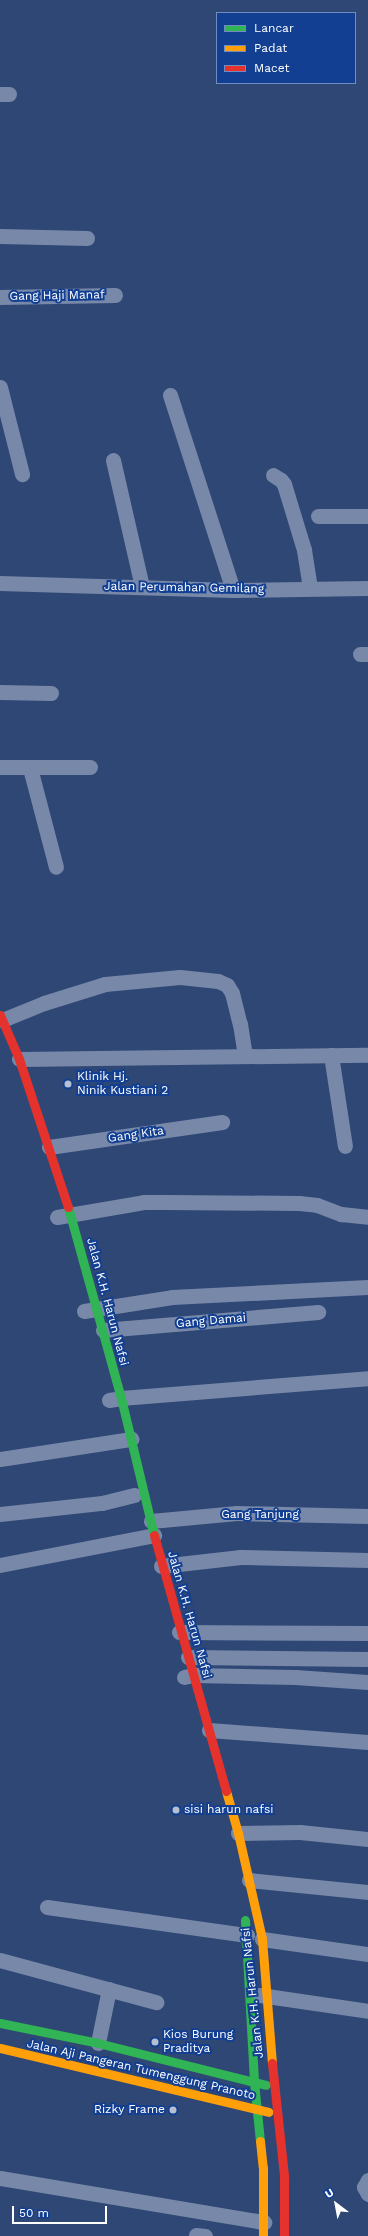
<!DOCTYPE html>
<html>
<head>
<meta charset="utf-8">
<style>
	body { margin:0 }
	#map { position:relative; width:368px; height:2236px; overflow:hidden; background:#2f4775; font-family:"Work Sans",sans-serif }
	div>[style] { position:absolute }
	.street>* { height:15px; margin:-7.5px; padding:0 7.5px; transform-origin:7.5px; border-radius:7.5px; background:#7888a8 }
	.fast>* { height:9px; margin:-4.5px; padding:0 4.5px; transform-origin:4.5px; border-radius:4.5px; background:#30b455 }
	.slow>* { height:9px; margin:-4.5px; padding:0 4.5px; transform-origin:4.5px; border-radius:4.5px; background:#ff9f0a }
	.jam>* { height:9px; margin:-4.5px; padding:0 4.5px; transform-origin:4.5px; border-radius:4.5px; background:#e5322d }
	.dots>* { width:11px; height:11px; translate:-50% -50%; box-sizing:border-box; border:2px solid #123f92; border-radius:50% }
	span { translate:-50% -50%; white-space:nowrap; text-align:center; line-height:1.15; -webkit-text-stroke:4px #123f92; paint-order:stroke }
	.street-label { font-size:12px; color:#fff }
	.poi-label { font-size:12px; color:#fff }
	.left { translate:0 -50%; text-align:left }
	.right { translate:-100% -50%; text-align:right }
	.legend { position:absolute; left:216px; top:12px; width:140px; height:72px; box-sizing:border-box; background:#123f92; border:1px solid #718cbe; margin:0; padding:5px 7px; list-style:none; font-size:12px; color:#fff }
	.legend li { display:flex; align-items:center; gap:8px; height:20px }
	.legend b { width:20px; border:1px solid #718cbe }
	.north { position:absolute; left:316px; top:2184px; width:40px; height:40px; -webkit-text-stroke:3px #123f92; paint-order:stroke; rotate:328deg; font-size:11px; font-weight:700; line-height:16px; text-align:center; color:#fff }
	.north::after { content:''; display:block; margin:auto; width:14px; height:18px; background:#fff; clip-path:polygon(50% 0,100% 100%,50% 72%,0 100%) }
	.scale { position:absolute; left:12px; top:2206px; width:95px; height:18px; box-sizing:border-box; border:2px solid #fff; border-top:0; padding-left:5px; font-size:12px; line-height:14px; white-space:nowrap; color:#fff; -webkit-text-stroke:3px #123f92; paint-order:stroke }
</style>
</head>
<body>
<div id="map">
	<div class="street">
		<div style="left:0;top:94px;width:9px"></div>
		<div style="left:0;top:236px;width:87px;rotate:1.3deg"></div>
		<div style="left:0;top:297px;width:115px;rotate:-1deg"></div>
		<div style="left:0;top:387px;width:90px;rotate:75.8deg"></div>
		<div style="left:170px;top:395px;width:205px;rotate:72.1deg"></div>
		<div style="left:113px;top:460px;width:130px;rotate:77.1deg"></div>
		<div style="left:273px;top:475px;width:9px;rotate:32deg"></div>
		<div style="left:281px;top:480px;width:5px;rotate:53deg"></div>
		<div style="left:284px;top:484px;width:69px;rotate:73.1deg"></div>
		<div style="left:304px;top:550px;width:38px;rotate:81deg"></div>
		<div style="left:318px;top:516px;width:50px"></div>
		<div style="left:0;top:583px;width:233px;rotate:1.7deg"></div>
		<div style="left:233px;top:590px;width:135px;rotate:-0.8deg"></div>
		<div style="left:360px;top:654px;width:8px"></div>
		<div style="left:0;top:692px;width:51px;rotate:1.1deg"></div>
		<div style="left:0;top:767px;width:90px"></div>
		<div style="left:30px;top:768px;width:102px;rotate:75.3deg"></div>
		<div style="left:2px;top:1020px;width:45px;rotate:-22deg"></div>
		<div style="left:44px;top:1003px;width:64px;rotate:-17.3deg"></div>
		<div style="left:105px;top:984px;width:75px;rotate:-5.3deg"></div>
		<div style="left:180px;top:977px;width:38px;rotate:6deg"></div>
		<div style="left:218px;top:981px;width:10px;rotate:24deg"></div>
		<div style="left:227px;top:985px;width:9px;rotate:58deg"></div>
		<div style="left:232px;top:993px;width:32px;rotate:76deg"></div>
		<div style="left:240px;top:1024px;width:32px;rotate:81deg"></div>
		<div style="left:331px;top:1055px;width:92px;rotate:81.3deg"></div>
		<div style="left:19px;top:1059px;width:349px;rotate:-0.7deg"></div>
		<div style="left:49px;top:1147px;width:175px;rotate:-8.2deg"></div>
		<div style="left:57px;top:1217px;width:88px;rotate:-9.8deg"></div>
		<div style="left:144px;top:1202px;width:21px"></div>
		<div style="left:165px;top:1202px;width:134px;rotate:0.4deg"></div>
		<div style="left:299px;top:1203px;width:18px;rotate:6deg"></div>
		<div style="left:317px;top:1205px;width:26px;rotate:21deg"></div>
		<div style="left:341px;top:1214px;width:27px;rotate:6deg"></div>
		<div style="left:84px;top:1311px;width:89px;rotate:-9deg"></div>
		<div style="left:172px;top:1297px;width:196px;rotate:-2.9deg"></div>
		<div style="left:103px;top:1330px;width:216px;rotate:-4.8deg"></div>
		<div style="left:109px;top:1400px;width:12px;rotate:-9deg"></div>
		<div style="left:121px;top:1398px;width:248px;rotate:-4.6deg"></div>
		<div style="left:0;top:1459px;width:133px;rotate:-8.7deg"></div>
		<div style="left:0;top:1514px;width:103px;rotate:-6.2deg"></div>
		<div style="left:102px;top:1503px;width:33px;rotate:-14deg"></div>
		<div style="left:151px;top:1521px;width:86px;rotate:-5.3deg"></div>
		<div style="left:237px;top:1513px;width:131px;rotate:1.3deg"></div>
		<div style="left:0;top:1565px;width:157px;rotate:-11deg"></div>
		<div style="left:161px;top:1566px;width:80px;rotate:-6.5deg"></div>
		<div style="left:240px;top:1557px;width:128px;rotate:1.3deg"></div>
		<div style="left:179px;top:1632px;width:189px;rotate:0.3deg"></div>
		<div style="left:188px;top:1657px;width:180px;rotate:0.6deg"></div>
		<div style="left:184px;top:1677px;width:9px;rotate:-13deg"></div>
		<div style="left:193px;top:1675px;width:102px;rotate:1.1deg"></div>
		<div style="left:295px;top:1677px;width:73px;rotate:3.9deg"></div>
		<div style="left:209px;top:1730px;width:159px;rotate:4.3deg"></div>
		<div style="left:238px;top:1833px;width:62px;rotate:-0.9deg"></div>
		<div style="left:300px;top:1832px;width:68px;rotate:5.9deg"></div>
		<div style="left:249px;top:1880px;width:120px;rotate:5.8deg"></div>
		<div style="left:47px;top:1907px;width:202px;rotate:8deg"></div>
		<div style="left:262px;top:1939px;width:107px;rotate:8.1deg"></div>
		<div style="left:0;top:1960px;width:162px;rotate:15.1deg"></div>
		<div style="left:260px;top:1995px;width:109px;rotate:8.4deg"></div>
		<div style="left:98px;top:2043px;width:55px;rotate:-78.5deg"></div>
		<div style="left:0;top:2178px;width:268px;rotate:9.5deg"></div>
		<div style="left:368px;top:2180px;width:8px;rotate:120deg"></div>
		<div style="left:364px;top:2187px;width:8px;rotate:60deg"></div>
		<div style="left:196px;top:2235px;width:9px;rotate:6deg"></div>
	</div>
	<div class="fast">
		<div style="left:68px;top:1207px;width:198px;rotate:74.5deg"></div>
		<div style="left:121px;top:1398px;width:141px;rotate:76.5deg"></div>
		<div style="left:245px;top:1920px;width:162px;rotate:86.8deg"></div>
		<div style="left:254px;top:2082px;width:59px;rotate:84.2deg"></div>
		<div style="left:0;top:2023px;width:100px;rotate:11.5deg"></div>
		<div style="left:98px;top:2043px;width:173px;rotate:14deg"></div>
	</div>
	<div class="slow">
		<div style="left:226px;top:1791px;width:44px;rotate:74.1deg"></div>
		<div style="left:238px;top:1833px;width:109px;rotate:77.2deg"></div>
		<div style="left:262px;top:1939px;width:124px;rotate:85.4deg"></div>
		<div style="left:0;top:2048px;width:276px;rotate:13.4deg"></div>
		<div style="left:260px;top:2141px;width:27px;rotate:84deg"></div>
		<div style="left:263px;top:2168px;width:68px;rotate:90deg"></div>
	</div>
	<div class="jam">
		<div style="left:0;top:1015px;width:48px;rotate:66.6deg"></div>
		<div style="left:19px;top:1059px;width:156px;rotate:71.7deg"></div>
		<div style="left:154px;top:1535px;width:266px;rotate:74.3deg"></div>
		<div style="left:272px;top:2063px;width:114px;rotate:83.9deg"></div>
		<div style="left:284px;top:2176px;width:60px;rotate:90deg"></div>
	</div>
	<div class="dots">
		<div style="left:68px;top:1084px;background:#b6bfcf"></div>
		<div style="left:176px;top:1810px;background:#b6bfcf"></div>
		<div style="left:155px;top:2042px;background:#b6bfcf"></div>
		<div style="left:173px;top:2110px;background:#b6bfcf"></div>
	</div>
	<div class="street-label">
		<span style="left:57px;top:296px;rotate:-1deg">Gang Haji Manaf</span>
		<span style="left:184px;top:588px;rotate:1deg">Jalan Perumahan Gemilang</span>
		<span style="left:136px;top:1135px;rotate:-8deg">Gang Kita</span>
		<span style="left:107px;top:1302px;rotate:75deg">Jalan K.H. Harun Nafsi</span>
		<span style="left:211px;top:1321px;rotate:-5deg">Gang Damai</span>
		<span style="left:260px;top:1515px">Gang Tanjung</span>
		<span style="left:189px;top:1615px;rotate:74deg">Jalan K.H. Harun Nafsi</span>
		<span style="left:253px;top:1993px;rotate:-96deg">Jalan K.H. Harun Nafsi</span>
		<span style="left:141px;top:2070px;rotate:13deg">Jalan Aji Pangeran Tumenggung Pranoto</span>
	</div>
	<div class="poi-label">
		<span class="left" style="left:77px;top:1084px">Klinik Hj.<br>Ninik Kustiani 2</span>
		<span class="left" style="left:184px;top:1810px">sisi harun nafsi</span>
		<span class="left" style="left:163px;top:2042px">Kios Burung<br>Praditya</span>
		<span class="right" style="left:165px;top:2110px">Rizky Frame</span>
	</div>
	<ul class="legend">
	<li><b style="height:5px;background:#30b455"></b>Lancar</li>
	<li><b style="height:5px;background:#ff9f0a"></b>Padat</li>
	<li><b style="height:5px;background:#e5322d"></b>Macet</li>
	</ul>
	<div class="north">U</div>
	<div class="scale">50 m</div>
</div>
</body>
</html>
